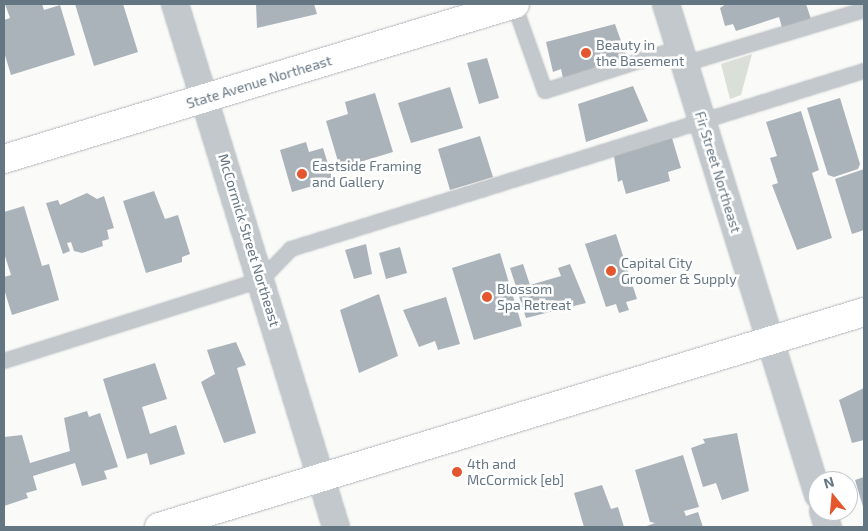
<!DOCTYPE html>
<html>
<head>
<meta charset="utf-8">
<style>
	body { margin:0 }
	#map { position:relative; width:868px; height:531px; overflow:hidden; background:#fafaf8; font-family:"Exo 2",sans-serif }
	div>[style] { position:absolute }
	.green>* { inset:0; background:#dadfd7 }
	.building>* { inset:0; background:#aab3b9 }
	.roads { filter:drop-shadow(0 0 1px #b5babe) drop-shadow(0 0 1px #b5babe) }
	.lane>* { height:14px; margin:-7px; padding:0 7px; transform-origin:7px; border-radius:7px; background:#c3c8cc }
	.street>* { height:26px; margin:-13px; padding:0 13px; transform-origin:13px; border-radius:13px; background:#c3c8cc }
	.primary>* { height:28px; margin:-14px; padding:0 14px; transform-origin:14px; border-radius:14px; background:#fff }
	.dots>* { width:14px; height:14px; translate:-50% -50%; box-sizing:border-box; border:2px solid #fff; border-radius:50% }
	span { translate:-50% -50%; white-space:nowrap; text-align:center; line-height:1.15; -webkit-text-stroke:5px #fff; paint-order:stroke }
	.poi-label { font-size:14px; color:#657683 }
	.left { translate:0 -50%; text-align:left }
	.street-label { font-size:14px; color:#657683 }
	.frame { position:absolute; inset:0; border:5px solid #657683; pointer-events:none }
	.north { position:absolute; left:808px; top:471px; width:50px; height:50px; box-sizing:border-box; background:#fff; border:1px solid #c1c8cd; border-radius:50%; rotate:343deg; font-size:14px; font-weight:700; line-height:20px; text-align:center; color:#657683 }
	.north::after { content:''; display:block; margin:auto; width:18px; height:22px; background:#e4572e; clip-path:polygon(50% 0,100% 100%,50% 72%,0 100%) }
</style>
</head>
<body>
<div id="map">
	<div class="green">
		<div style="clip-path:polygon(752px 54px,741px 95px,730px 99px,721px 64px)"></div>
	</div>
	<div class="building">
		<div style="clip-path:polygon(5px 4px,42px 4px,44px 10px,60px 5px,75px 55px,11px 75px,4px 52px,4px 20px,10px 18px)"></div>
		<div style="clip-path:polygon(75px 4px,123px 4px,138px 52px,94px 66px)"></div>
		<div style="clip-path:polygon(256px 4px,314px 4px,317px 14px,257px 28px)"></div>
		<div style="clip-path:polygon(726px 4px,806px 4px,812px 22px,783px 31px,779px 17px,736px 31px,733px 24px,725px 26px,720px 8px)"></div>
		<div style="clip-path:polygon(615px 24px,627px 58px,563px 78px,561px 69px,553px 72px,546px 42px)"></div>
		<div style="clip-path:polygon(487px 58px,499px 98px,479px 104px,467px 63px)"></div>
		<div style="clip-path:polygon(633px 86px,648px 121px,586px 142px,578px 104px)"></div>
		<div style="clip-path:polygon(450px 87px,463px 128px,411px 143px,398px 103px)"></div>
		<div style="clip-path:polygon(375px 93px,393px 152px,340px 168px,326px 121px,348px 114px,345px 102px)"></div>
		<div style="clip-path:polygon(840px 98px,860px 164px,858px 169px,834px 177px,828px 175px,807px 108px)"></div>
		<div style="clip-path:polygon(801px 111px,819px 170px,812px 173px,832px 238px,797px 250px,772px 185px,778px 183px,770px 158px,777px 156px,766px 122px)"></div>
		<div style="clip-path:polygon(480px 136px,493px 177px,450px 190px,438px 149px)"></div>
		<div style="clip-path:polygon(672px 138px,681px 168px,668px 172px,670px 181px,626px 194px,622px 180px,618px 182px,614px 156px)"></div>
		<div style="clip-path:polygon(306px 142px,309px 152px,323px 148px,333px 180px,292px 192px,280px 150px)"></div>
		<div style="clip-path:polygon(864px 169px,864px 230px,852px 234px,835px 179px)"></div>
		<div style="clip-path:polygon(154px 191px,165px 219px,178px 215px,190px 254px,182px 257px,182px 262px,146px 273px,123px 201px)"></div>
		<div style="clip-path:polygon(87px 193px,97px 199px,104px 196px,114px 228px,107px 230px,109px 239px,102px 241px,103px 246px,82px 253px,74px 251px,71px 242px,67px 243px,70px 251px,63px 254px,46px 203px,58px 200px,60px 205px)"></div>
		<div style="clip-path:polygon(24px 206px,42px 266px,49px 264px,59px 300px,12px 315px,4px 289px,4px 277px,11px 275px,4px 253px,4px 212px)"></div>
		<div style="clip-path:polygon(616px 234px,637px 299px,626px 302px,629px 310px,619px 313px,616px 304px,606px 307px,585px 244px)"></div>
		<div style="clip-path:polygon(366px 244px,372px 274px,354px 279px,345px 250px)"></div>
		<div style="clip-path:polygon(400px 247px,407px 273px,386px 279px,379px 253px)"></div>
		<div style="clip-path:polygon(500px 253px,522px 326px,474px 340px,452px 268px)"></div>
		<div style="clip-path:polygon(523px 264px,530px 285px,561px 276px,558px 268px,570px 264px,586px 303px,526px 318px,510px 268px)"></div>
		<div style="clip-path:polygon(379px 294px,398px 356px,359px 373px,340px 310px)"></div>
		<div style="clip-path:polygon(446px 297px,460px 344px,438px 350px,435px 341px,419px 347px,403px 310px)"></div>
		<div style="clip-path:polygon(236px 342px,246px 365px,237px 368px,256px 433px,224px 443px,201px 382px,215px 374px,207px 350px)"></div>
		<div style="clip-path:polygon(155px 363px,167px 399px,142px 407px,150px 434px,176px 425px,185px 454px,150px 465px,147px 453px,127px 459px,103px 379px)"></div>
		<div style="clip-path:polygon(864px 388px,864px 440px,852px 443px,839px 400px)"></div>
		<div style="clip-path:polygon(87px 411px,89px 417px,100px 413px,118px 467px,104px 471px,107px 479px,82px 486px,75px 463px,33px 476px,37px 490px,26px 493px,28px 498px,4px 506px,4px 437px,22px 435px,30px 463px,70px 451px,64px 418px)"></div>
		<div style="clip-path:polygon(737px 433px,749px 491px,722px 500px,716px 483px,703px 487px,691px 448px,705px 443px,703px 439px)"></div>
		<div style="clip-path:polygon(683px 455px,699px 507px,684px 511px,686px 516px,698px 512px,703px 527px,644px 527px,655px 523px,650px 522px,635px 470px)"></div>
		<div style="clip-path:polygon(864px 477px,864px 510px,855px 480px)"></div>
		<div style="clip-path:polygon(602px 485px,611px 509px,618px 507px,624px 527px,584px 527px,574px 493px)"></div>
	</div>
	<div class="roads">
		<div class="lane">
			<div style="left:514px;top:4px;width:92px;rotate:70.4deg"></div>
			<div style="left:545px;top:91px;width:142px;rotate:-17.7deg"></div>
			<div style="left:684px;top:64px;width:188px;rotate:-16.7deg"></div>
			<div style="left:4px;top:361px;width:269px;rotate:-17.5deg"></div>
			<div style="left:261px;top:280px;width:43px;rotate:-45.9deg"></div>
			<div style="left:291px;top:249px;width:600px;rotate:-17.26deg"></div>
		</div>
		<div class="street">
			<div style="left:175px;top:4px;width:547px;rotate:72.89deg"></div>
			<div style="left:666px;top:4px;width:514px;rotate:72.8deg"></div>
			<div style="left:823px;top:511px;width:17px;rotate:73deg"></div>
		</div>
		<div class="primary">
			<div style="left:4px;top:159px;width:534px;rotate:-16.87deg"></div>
			<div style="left:159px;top:527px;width:737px;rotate:-16.96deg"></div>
		</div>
	</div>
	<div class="dots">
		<div style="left:586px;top:53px;background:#e4572e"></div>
		<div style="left:302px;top:174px;background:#e4572e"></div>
		<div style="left:611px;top:271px;background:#e4572e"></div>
		<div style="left:487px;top:297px;background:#e4572e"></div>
		<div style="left:457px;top:472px;background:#e4572e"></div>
	</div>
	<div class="poi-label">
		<span class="left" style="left:596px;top:53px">Beauty in<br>the Basement</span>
		<span class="left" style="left:312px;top:174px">Eastside Framing<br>and Gallery</span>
		<span class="left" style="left:621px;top:271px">Capital City<br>Groomer &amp; Supply</span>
		<span class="left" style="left:497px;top:297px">Blossom<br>Spa Retreat</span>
		<span class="left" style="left:467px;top:472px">4th and<br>McCormick [eb]</span>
	</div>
	<div class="street-label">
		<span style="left:259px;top:82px;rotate:-17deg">State Avenue Northeast</span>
		<span style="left:718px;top:172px;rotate:73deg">Fir Street Northeast</span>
		<span style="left:249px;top:240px;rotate:73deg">McCormick Street Northeast</span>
	</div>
	<div class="frame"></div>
	<div class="north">N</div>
</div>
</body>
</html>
